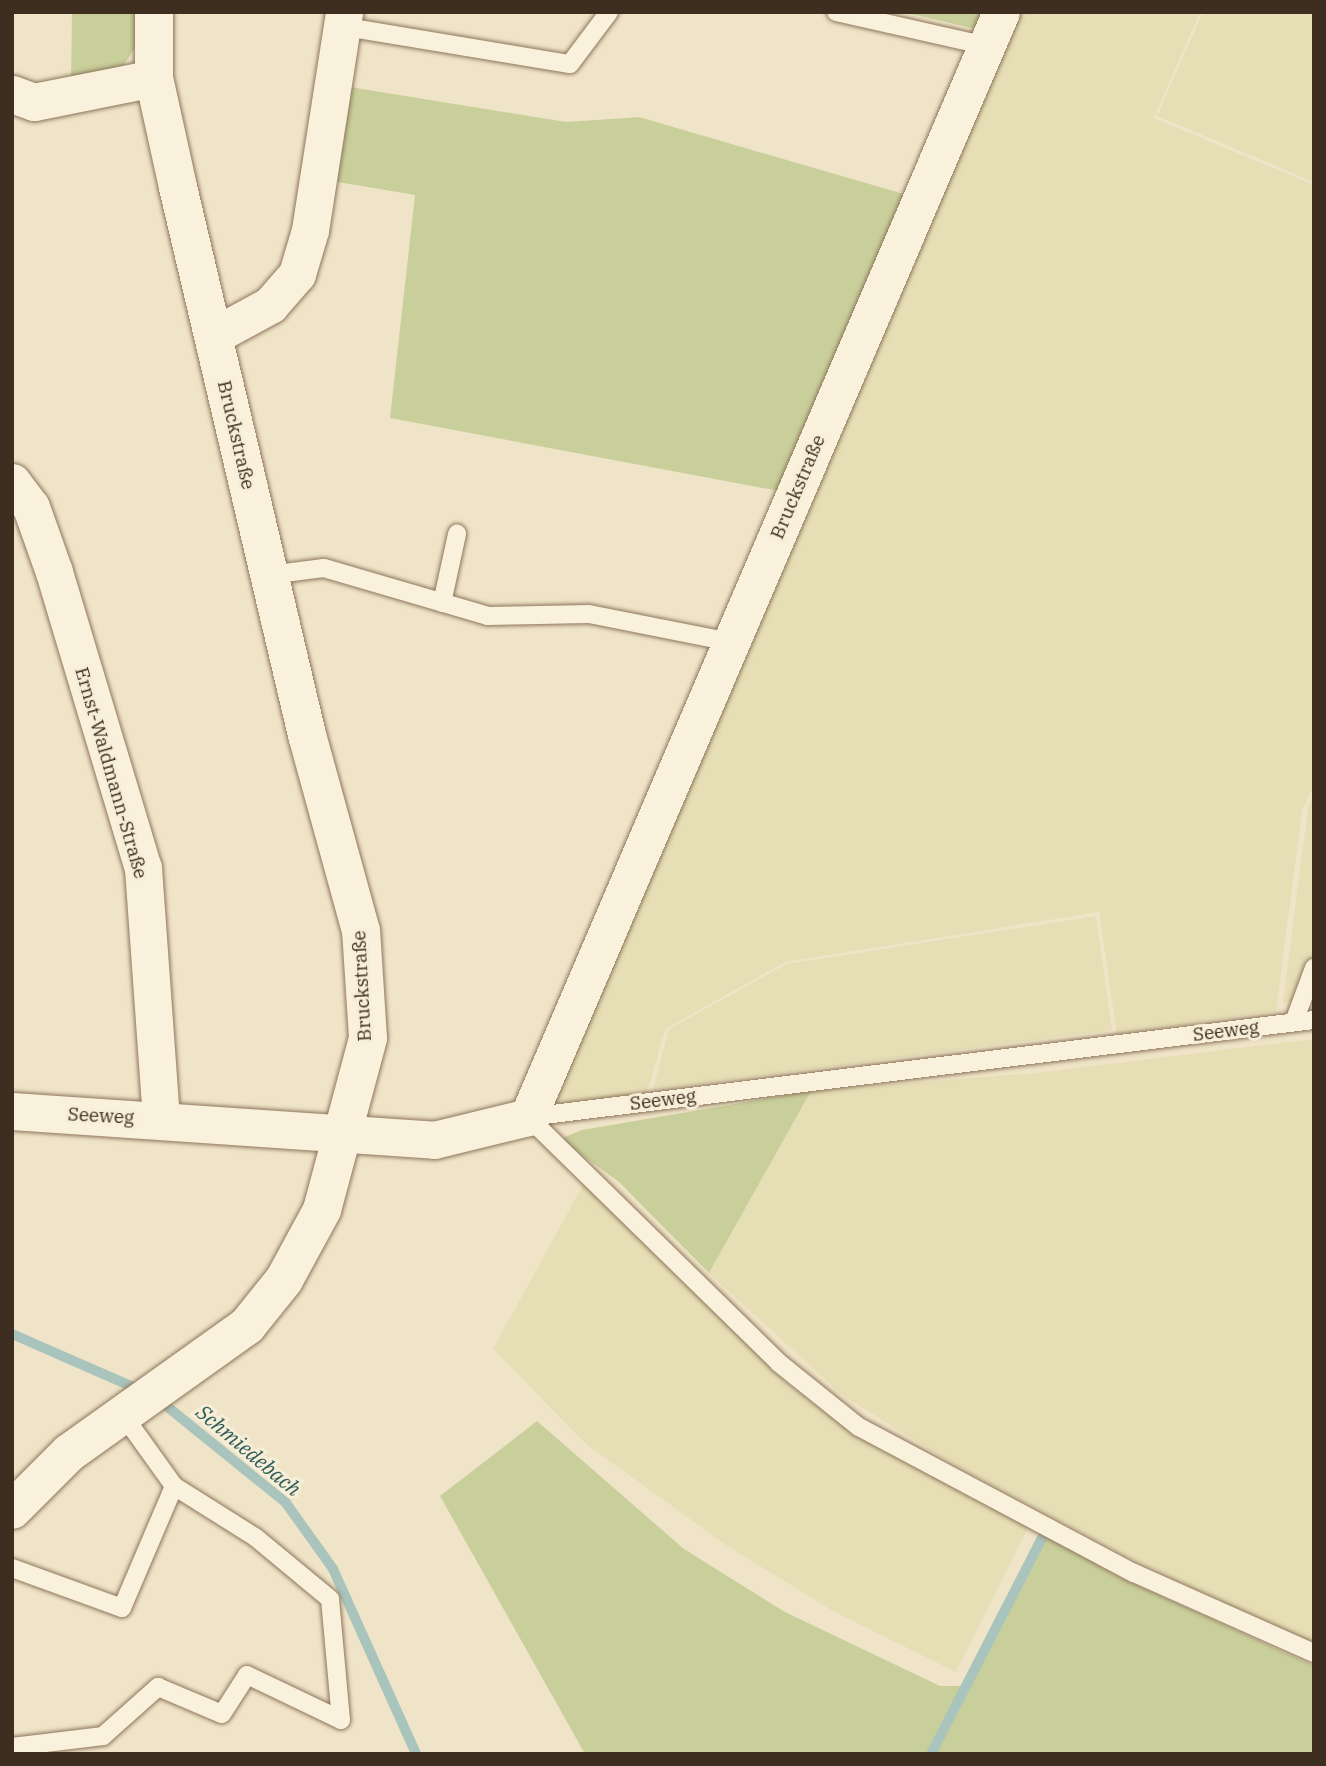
<!DOCTYPE html>
<html>
<head>
<meta charset="utf-8">
<style>
	body { margin:0 }
	#map { position:relative; width:1326px; height:1766px; overflow:hidden; background:#f0e4c8; font-family:"IBM Plex Serif",serif }
	div>[style] { position:absolute }
	.farmland>* { inset:0; background:#e6deb5 }
	.green>* { inset:0; background:#c9cf9b }
	.stream>* { height:10px; margin:-5px; padding:0 5px; transform-origin:5px; border-radius:5px; background:#a9c4bc }
	.roads { filter:drop-shadow(0 0 2px #8d765c) drop-shadow(0 0 2px #8d765c) }
	.lane>* { height:18px; margin:-9px; padding:0 9px; transform-origin:9px; border-radius:9px; background:#faf1dc }
	.street>* { height:37px; margin:-18.5px; padding:0 18.5px; transform-origin:18.5px; border-radius:18.5px; background:#faf1dc }
	.secondary>* { height:38px; margin:-19px; padding:0 19px; transform-origin:19px; border-radius:19px; background:#faf1dc }
	span { translate:-50% -50%; white-space:nowrap; text-align:center; line-height:1.15; -webkit-text-stroke:6px #f7eed8; paint-order:stroke }
	.street-label { font-size:19px; color:#3d2e20 }
	.water-label { font-size:21px; color:#2f5d5a; font-style:italic }
	.frame { position:absolute; inset:0; border:14px solid #3d2e20; pointer-events:none }
</style>
</head>
<body>
<div id="map">
	<div class="farmland">
		<div style="clip-path:polygon(1015px 12px,1200px 12px,1154px 118px,1314px 185px,1314px 784px,1302px 811px,1276px 1011px,1117px 1034px,1099px 912px,785px 962px,665px 1029px,647px 1093px,573px 1107px,546px 1093px)"></div>
		<div style="clip-path:polygon(1203px 12px,1314px 12px,1314px 182px,1157px 116px)"></div>
		<div style="clip-path:polygon(1314px 794px,1314px 999px,1283px 1003px,1308px 808px)"></div>
		<div style="clip-path:polygon(1096px 916px,1112px 1030px,653px 1090px,669px 1029px,787px 964px)"></div>
		<div style="clip-path:polygon(1314px 1039px,1314px 1644px,1139px 1563px,954px 1465px,841px 1394px,709px 1273px,811px 1091px,1035px 1073px)"></div>
		<div style="clip-path:polygon(584px 1183px,786px 1383px,852px 1429px,1028px 1527px,956px 1672px,831px 1610px,726px 1545px,586px 1444px,493px 1349px)"></div>
	</div>
	<div class="green">
		<div style="clip-path:polygon(72px 12px,138px 12px,137px 45px,123px 66px,71px 86px)"></div>
		<div style="clip-path:polygon(903px 12px,984px 12px,976px 29px)"></div>
		<div style="clip-path:polygon(350px 87px,566px 122px,639px 117px,907px 195px,779px 491px,390px 418px,415px 195px,332px 181px)"></div>
		<div style="clip-path:polygon(811px 1091px,709px 1273px,619px 1182px,560px 1139px,582px 1130px)"></div>
		<div style="clip-path:polygon(537px 1421px,684px 1549px,785px 1612px,940px 1686px,963px 1686px,1043px 1533px,1115px 1575px,1314px 1666px,1314px 1754px,585px 1754px,440px 1496px)"></div>
	</div>
	<div class="stream">
		<div style="left:12px;top:1334px;width:140px;rotate:23.6deg"></div>
		<div style="left:159px;top:1400px;width:164px;rotate:39deg"></div>
		<div style="left:286px;top:1503px;width:81px;rotate:54.5deg"></div>
		<div style="left:333px;top:1569px;width:203px;rotate:65.8deg"></div>
		<div style="left:931px;top:1754px;width:243px;rotate:-62.8deg"></div>
	</div>
	<div class="roads">
		<div class="lane">
			<div style="left:836px;top:12px;width:155px;rotate:12.7deg"></div>
			<div style="left:340px;top:26px;width:233px;rotate:9.4deg"></div>
			<div style="left:570px;top:64px;width:65px;rotate:-53.1deg"></div>
			<div style="left:269px;top:575px;width:55px;rotate:-7.3deg"></div>
			<div style="left:324px;top:568px;width:171px;rotate:16.3deg"></div>
			<div style="left:488px;top:616px;width:101px;rotate:-1.1deg"></div>
			<div style="left:589px;top:614px;width:145px;rotate:11.2deg"></div>
			<div style="left:442px;top:603px;width:71px;rotate:-77.7deg"></div>
			<div style="left:1294px;top:1022px;width:58px;rotate:-69.7deg"></div>
			<div style="left:528px;top:1117px;width:351px;rotate:44.4deg"></div>
			<div style="left:779px;top:1363px;width:102px;rotate:38.7deg"></div>
			<div style="left:859px;top:1427px;width:311px;rotate:28deg"></div>
			<div style="left:1134px;top:1573px;width:197px;rotate:24deg"></div>
			<div style="left:528px;top:1117px;width:792px;rotate:-7.04deg"></div>
			<div style="left:12px;top:1568px;width:117px;rotate:20deg"></div>
			<div style="left:122px;top:1608px;width:133px;rotate:-66.9deg"></div>
			<div style="left:174px;top:1486px;width:87px;rotate:-125.7deg"></div>
			<div style="left:12px;top:1747px;width:92px;rotate:-6.9deg"></div>
			<div style="left:103px;top:1736px;width:74px;rotate:-41.7deg"></div>
			<div style="left:158px;top:1687px;width:69px;rotate:22.9deg"></div>
			<div style="left:222px;top:1714px;width:46px;rotate:-57.3deg"></div>
			<div style="left:247px;top:1675px;width:104px;rotate:25.6deg"></div>
			<div style="left:341px;top:1720px;width:121px;rotate:-95.2deg"></div>
			<div style="left:330px;top:1599px;width:97px;rotate:-140.4deg"></div>
			<div style="left:255px;top:1537px;width:96px;rotate:-147.8deg"></div>
		</div>
		<div class="street">
			<div style="left:12px;top:94px;width:23px;rotate:20deg"></div>
			<div style="left:34px;top:102px;width:122px;rotate:-11.3deg"></div>
			<div style="left:213px;top:336px;width:65px;rotate:-28.5deg"></div>
			<div style="left:270px;top:305px;width:41px;rotate:-48.9deg"></div>
			<div style="left:297px;top:274px;width:46px;rotate:-73.5deg"></div>
			<div style="left:310px;top:230px;width:221px;rotate:-81.1deg"></div>
			<div style="left:12px;top:482px;width:31px;rotate:53deg"></div>
			<div style="left:31px;top:507px;width:69px;rotate:70.5deg"></div>
			<div style="left:54px;top:572px;width:309px;rotate:73.3deg"></div>
			<div style="left:143px;top:868px;width:252px;rotate:85.9deg"></div>
			<div style="left:12px;top:1111px;width:423px;rotate:3.9deg"></div>
			<div style="left:434px;top:1140px;width:97px;rotate:-13.7deg"></div>
			<div style="left:528px;top:1117px;width:1202px;rotate:-66.83deg"></div>
		</div>
		<div class="secondary">
			<div style="left:12px;top:1510px;width:81px;rotate:-45deg"></div>
			<div style="left:69px;top:1453px;width:219px;rotate:-35.5deg"></div>
			<div style="left:247px;top:1326px;width:59px;rotate:-51.2deg"></div>
			<div style="left:284px;top:1280px;width:80px;rotate:-61.5deg"></div>
			<div style="left:322px;top:1210px;width:178px;rotate:-75deg"></div>
			<div style="left:368px;top:1038px;width:107px;rotate:-93.7deg"></div>
			<div style="left:361px;top:931px;width:203px;rotate:-105.4deg"></div>
			<div style="left:307px;top:735px;width:563px;rotate:-103.25deg"></div>
			<div style="left:178px;top:187px;width:112px;rotate:-102.4deg"></div>
			<div style="left:154px;top:78px;width:66px;rotate:-90deg"></div>
		</div>
	</div>
	<div class="street-label">
		<span style="left:236px;top:435px;rotate:77deg">Bruckstraße</span>
		<span style="left:798px;top:487px;rotate:-67deg">Bruckstraße</span>
		<span style="left:111px;top:773px;rotate:74deg">Ernst-Waldmann-Straße</span>
		<span style="left:362px;top:986px;rotate:-93deg">Bruckstraße</span>
		<span style="left:1226px;top:1031px;rotate:-7deg">Seeweg</span>
		<span style="left:663px;top:1100px;rotate:-7deg">Seeweg</span>
		<span style="left:101px;top:1116px;rotate:3deg">Seeweg</span>
	</div>
	<div class="water-label">
		<span style="left:249px;top:1450px;rotate:40deg">Schmiedebach</span>
	</div>
	<div class="frame"></div>
</div>
</body>
</html>
